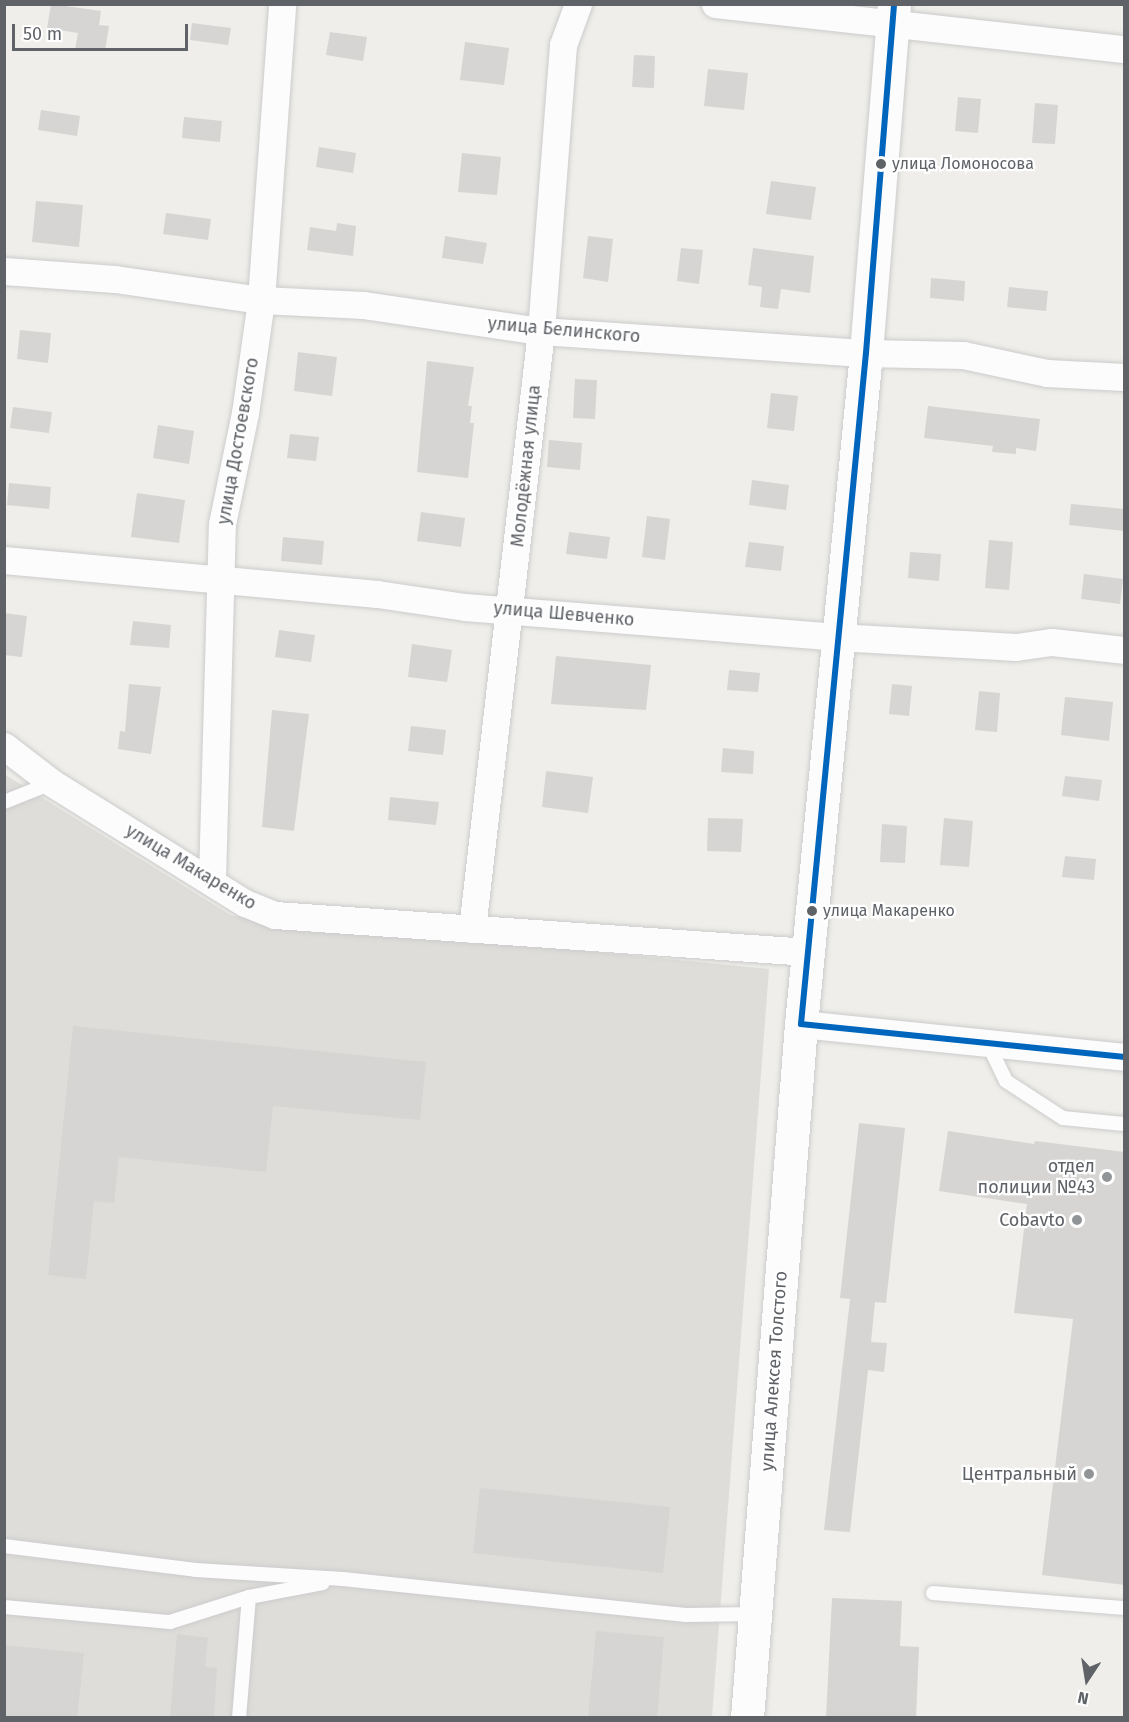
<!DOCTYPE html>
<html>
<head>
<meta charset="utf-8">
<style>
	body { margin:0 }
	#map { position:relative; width:1129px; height:1722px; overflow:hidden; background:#efeeea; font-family:"Fira Sans",sans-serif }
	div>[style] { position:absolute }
	.industrial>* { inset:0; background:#dfddda }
	.building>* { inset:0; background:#d6d5d3 }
	.roads { filter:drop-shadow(0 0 2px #cbcccc) drop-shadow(0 0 2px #cbcccc) }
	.service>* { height:14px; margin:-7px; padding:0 7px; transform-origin:7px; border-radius:7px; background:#fdfcfc }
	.minor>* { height:27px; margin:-13.5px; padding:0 13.5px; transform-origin:13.5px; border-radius:13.5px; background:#fdfcfc }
	.tertiary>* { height:33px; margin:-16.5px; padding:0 16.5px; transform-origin:16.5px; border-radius:16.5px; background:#fdfcfc }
	.bus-1>* { height:6px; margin:-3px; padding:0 3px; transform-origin:3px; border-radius:3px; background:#0065bd }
	.dots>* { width:16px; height:16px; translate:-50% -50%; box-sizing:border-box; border:3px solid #fff; border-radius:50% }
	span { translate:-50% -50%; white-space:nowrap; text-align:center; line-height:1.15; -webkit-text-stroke:4.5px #fff; paint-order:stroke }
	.bus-label { font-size:16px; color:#5f6368 }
	.left { translate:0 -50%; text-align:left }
	.street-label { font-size:18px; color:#5f6368 }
	.poi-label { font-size:18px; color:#5f6368 }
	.right { translate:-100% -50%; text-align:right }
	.frame { position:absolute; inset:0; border:6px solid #5f6368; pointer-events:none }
	.north { position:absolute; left:1057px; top:1650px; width:60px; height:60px; -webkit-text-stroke:4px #fff; paint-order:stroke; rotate:192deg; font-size:16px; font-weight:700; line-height:24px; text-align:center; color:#5f6368 }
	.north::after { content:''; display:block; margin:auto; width:21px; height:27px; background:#5f6368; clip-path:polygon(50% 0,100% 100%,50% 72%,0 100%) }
	.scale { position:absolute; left:12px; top:24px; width:176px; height:27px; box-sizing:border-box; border:3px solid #5f6368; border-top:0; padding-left:8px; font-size:18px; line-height:21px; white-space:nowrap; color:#5f6368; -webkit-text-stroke:4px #fff; paint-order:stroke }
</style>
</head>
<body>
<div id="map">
	<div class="industrial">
		<div style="clip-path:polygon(4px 774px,232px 916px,769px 969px,712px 1717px,5px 1717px)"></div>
	</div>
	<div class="building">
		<div style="clip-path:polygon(51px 4px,101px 11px,99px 25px,109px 26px,105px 51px,75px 50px,78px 33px,47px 28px)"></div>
		<div style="clip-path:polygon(192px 23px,231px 28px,228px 45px,190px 40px)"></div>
		<div style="clip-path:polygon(330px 32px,367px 37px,363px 61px,326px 55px)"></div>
		<div style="clip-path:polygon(465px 42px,509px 48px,504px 85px,460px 80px)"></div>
		<div style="clip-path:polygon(634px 55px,655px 56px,654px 88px,632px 87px)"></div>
		<div style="clip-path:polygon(708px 69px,748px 73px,744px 110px,704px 106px)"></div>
		<div style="clip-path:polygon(958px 97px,981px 99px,978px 133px,955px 131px)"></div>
		<div style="clip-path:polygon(1035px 103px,1058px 105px,1055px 144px,1032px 143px)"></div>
		<div style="clip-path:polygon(41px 110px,80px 116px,77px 136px,38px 130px)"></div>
		<div style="clip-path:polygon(184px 117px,222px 121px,220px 142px,182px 138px)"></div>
		<div style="clip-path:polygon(319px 147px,356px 153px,353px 173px,316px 167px)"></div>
		<div style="clip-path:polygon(462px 153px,501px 157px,497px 195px,458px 192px)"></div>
		<div style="clip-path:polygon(771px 181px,816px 187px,811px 220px,766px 214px)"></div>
		<div style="clip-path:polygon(36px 201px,83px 205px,79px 247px,32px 242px)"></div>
		<div style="clip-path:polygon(166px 213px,211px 219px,208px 240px,163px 234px)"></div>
		<div style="clip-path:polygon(337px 223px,356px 226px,353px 256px,307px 250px,310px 227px,336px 231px)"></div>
		<div style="clip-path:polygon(445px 236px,487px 243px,483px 264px,442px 258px)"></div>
		<div style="clip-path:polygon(588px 236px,613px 239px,608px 282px,583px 278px)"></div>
		<div style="clip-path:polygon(681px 248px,703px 250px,699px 284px,677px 281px)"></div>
		<div style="clip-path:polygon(753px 248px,814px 256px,810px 293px,781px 289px,778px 309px,760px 307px,762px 287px,748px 285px)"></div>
		<div style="clip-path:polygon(931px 278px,965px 281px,964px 301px,930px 298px)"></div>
		<div style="clip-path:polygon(1009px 287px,1048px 291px,1046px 311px,1007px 307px)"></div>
		<div style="clip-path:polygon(20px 330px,51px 333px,48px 363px,17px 359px)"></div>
		<div style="clip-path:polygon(298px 352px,337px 357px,332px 396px,294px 391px)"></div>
		<div style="clip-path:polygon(427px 361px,474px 367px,468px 406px,472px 406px,470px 423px,474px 423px,468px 478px,417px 472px)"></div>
		<div style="clip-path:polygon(575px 379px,597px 380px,595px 419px,573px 418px)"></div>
		<div style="clip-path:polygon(771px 393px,798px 396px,794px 431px,767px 428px)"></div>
		<div style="clip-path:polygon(928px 406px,1040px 419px,1036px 451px,1016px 448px,1016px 454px,992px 452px,993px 446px,924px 438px)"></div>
		<div style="clip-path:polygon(13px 407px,52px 412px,49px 433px,10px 428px)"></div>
		<div style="clip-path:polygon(158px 425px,194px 431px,189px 464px,153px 458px)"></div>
		<div style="clip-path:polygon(290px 434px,319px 437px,316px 461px,287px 458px)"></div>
		<div style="clip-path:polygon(549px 440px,582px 443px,580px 470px,547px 467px)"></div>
		<div style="clip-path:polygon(752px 480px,789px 485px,786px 510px,749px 505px)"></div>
		<div style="clip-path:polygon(9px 483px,51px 487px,49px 509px,7px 505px)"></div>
		<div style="clip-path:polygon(137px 493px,185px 500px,179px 543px,131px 537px)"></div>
		<div style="clip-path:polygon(1071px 504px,1125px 509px,1125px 531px,1069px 525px)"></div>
		<div style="clip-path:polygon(421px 512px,465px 518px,461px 547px,417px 541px)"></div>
		<div style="clip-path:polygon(647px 516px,670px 519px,665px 560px,642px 557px)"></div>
		<div style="clip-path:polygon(569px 532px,610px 537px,607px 559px,566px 554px)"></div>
		<div style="clip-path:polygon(283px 537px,324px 541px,322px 565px,281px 561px)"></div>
		<div style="clip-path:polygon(989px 540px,1013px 542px,1009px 590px,985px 588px)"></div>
		<div style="clip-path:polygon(749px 542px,784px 546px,781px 571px,745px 567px)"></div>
		<div style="clip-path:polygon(910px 552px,941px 554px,939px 581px,908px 578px)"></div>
		<div style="clip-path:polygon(1084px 574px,1123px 579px,1120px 604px,1081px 599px)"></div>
		<div style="clip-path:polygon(4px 613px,27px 616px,22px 657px,4px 655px)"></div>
		<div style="clip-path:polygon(133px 621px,171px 625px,169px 648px,130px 645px)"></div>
		<div style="clip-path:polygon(279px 630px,315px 635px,311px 662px,275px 657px)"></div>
		<div style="clip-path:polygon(412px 644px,452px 650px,447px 682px,408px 677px)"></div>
		<div style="clip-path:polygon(556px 656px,651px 665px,646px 710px,551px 704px)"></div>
		<div style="clip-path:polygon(729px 670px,760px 673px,758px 692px,727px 690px)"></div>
		<div style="clip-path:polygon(129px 684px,161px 687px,151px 754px,118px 749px,120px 731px,125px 732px)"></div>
		<div style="clip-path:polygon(892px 684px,912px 686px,909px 716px,889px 714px)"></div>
		<div style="clip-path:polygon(979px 691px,1000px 693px,997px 732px,975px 730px)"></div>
		<div style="clip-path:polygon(1065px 697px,1113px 702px,1109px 741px,1061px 735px)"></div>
		<div style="clip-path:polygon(272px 710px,309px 714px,294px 831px,262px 827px)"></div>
		<div style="clip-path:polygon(411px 726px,446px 730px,443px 755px,408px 751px)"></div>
		<div style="clip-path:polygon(723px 748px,754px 751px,753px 774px,721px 772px)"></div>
		<div style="clip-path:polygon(546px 771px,593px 777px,588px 813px,542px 807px)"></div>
		<div style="clip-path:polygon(1065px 776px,1102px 780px,1099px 801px,1062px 796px)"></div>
		<div style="clip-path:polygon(390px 797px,439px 802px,436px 825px,388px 820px)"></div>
		<div style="clip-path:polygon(708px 818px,743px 819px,741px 852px,707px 851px)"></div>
		<div style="clip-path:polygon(944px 818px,973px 821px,969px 867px,940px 865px)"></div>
		<div style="clip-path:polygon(882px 824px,907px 826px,905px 863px,880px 862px)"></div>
		<div style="clip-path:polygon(1065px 856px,1096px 859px,1094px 880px,1062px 877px)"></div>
		<div style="clip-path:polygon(73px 1026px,426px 1062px,420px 1120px,273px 1106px,266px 1172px,119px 1157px,114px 1203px,94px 1201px,86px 1279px,48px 1275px)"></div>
		<div style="clip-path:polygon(859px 1123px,905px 1128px,886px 1303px,875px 1302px,871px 1342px,887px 1343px,884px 1372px,868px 1370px,850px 1532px,824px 1530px,850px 1299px,840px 1298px)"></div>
		<div style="clip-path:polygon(948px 1131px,1034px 1144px,1035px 1141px,1125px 1152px,1125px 1585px,1042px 1575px,1073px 1319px,1014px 1313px,1027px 1204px,939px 1191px)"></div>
		<div style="clip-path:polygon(480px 1488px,670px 1507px,663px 1573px,473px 1553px)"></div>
		<div style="clip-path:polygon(832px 1598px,902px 1601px,900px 1646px,919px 1647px,916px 1718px,826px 1718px)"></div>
		<div style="clip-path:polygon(596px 1631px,664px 1637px,657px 1718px,588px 1718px)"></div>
		<div style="clip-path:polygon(177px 1634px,208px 1638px,205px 1667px,217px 1668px,214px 1718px,170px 1718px)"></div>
		<div style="clip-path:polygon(4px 1645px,84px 1653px,77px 1718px,4px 1718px)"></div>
	</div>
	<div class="roads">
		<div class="service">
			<div style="left:4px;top:802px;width:52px;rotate:-21.6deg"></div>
			<div style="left:987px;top:1042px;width:43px;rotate:64deg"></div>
			<div style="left:1006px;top:1081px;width:68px;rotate:33deg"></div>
			<div style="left:1063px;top:1118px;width:61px;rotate:5.6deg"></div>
			<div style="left:4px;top:1546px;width:193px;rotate:7.1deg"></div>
			<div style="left:196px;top:1570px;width:147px;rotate:3.5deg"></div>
			<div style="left:343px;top:1579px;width:345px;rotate:6deg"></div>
			<div style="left:686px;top:1615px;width:70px;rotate:-0.8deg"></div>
			<div style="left:933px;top:1593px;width:192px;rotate:4.5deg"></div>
			<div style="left:4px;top:1607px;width:167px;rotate:5.2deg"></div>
			<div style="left:170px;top:1622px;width:83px;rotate:-17.6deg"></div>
			<div style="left:249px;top:1597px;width:75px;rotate:-10.7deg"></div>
			<div style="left:239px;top:1718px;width:121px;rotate:-85.3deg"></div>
		</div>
		<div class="minor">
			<div style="left:715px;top:4px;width:411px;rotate:6.3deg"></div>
			<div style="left:4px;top:271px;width:111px;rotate:4.1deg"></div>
			<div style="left:115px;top:279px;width:148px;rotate:8.2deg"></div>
			<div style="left:261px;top:300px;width:103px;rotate:2.8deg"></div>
			<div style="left:364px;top:305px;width:179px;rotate:8.4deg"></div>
			<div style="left:541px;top:331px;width:326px;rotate:3.9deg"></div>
			<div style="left:866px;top:353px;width:97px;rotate:1.2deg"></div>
			<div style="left:963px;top:355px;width:86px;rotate:12.1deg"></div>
			<div style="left:1047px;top:373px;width:77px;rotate:3deg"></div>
			<div style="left:4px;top:560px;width:375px;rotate:5.2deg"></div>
			<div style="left:377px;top:594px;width:89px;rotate:8.4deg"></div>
			<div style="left:465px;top:607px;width:373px;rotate:4.6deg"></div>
			<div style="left:837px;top:637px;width:179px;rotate:3.2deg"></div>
			<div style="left:1016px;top:647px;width:36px;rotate:-8deg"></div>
			<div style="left:1052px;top:642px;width:72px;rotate:6.3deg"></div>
			<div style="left:4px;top:746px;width:61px;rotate:37.6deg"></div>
			<div style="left:52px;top:783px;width:227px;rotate:31.9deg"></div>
			<div style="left:245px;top:903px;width:32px;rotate:22deg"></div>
			<div style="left:275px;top:915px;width:534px;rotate:3.97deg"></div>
			<div style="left:212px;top:879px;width:355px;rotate:-88.4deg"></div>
			<div style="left:222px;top:524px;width:113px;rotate:-78.3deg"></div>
			<div style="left:245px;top:413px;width:114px;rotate:-81.9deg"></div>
			<div style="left:261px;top:300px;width:297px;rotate:-85.9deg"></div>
			<div style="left:472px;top:929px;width:602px;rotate:-83.42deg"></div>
			<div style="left:541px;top:331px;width:287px;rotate:-85.6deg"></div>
			<div style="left:563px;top:45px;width:44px;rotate:-69.9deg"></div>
			<div style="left:801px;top:1024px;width:325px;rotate:5.8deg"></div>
		</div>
		<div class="tertiary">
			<div style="left:747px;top:1718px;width:696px;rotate:-85.55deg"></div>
			<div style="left:801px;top:1024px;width:674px;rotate:-84.47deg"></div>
			<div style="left:866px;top:353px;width:350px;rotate:-85.4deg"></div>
		</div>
	</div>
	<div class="bus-1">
		<div style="left:801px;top:1024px;width:674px;rotate:-84.47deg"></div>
		<div style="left:866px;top:353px;width:350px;rotate:-85.4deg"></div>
		<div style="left:801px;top:1024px;width:325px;rotate:5.8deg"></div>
	</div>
	<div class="dots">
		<div style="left:881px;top:164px;background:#5f6368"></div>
		<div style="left:812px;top:911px;background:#5f6368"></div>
		<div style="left:1107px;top:1177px;background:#919496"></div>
		<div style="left:1077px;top:1220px;background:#919496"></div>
		<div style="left:1089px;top:1474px;background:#919496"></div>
	</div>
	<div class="bus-label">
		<span class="left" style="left:892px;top:164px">улица Ломоносова</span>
		<span class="left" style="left:823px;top:911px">улица Макаренко</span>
	</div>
	<div class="street-label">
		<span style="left:564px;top:330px;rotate:5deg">улица Белинского</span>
		<span style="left:238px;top:441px;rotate:-80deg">улица Достоевского</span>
		<span style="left:526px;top:466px;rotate:-84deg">Молодёжная улица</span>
		<span style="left:564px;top:614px;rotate:5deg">улица Шевченко</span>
		<span style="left:191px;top:867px;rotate:31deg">улица Макаренко</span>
		<span style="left:774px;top:1371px;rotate:-86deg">улица Алексея Толстого</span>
	</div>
	<div class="poi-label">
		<span class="right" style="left:1095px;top:1177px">отдел<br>полиции №43</span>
		<span class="right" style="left:1065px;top:1220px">Cobavto</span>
		<span class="right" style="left:1077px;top:1474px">Центральный</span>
	</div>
	<div class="frame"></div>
	<div class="north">N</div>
	<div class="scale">50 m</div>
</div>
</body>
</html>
